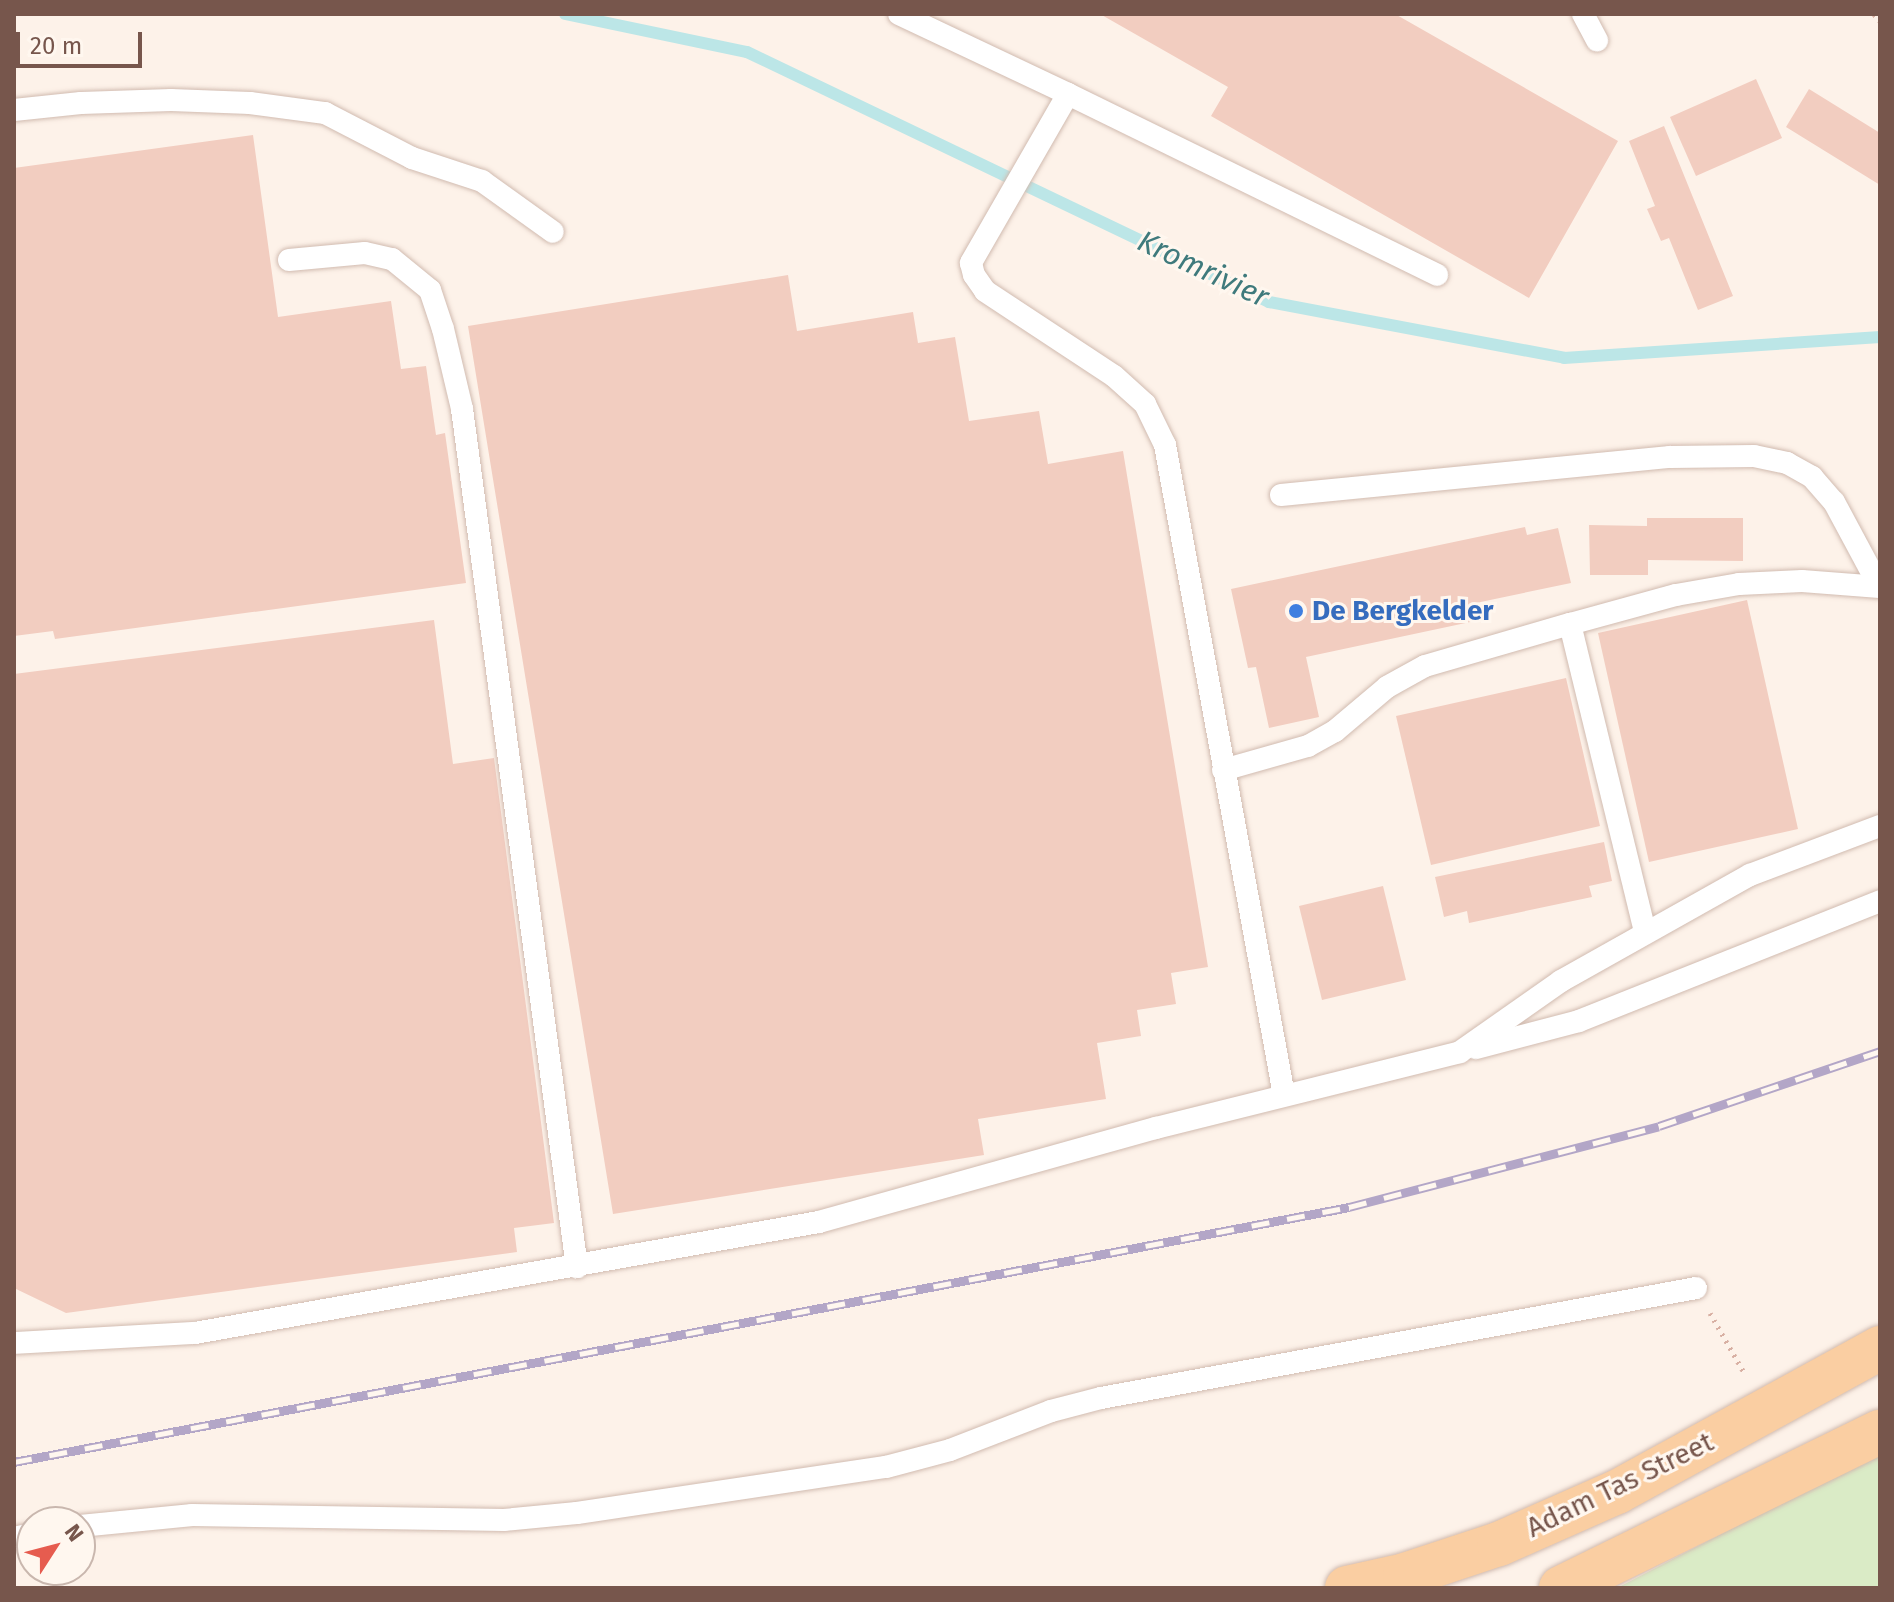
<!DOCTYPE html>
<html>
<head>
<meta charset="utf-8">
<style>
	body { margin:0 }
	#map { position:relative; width:1894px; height:1602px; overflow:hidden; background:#fdf2e9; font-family:"Fira Sans",sans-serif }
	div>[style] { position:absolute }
	.green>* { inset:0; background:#daebc6 }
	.stream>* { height:12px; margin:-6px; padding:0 6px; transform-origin:6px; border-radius:6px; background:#bce6e7 }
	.building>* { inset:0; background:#f2cdc0 }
	.path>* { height:5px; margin-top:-2.5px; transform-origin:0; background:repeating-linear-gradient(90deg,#d8b0a3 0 2px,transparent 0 8px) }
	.roads { filter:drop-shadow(0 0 2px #d1bbb0) drop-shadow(0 0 2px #d1bbb0) }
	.lane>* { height:22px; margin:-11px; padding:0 11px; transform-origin:11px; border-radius:11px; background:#fff }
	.primary>* { height:44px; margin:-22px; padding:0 22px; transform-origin:22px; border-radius:22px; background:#facea2 }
	.rail>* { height:9px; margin-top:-4.5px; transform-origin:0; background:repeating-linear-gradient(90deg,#fff7ef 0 18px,#b3a6c7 0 36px); box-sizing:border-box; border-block:2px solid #b3a6c7 }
	.dots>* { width:22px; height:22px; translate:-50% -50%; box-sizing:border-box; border:4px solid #fff7ef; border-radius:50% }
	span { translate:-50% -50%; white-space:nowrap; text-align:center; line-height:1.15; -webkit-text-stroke:6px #fff7ef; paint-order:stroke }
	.shop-label { font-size:28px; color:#366cbe; font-weight:700 }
	.left { translate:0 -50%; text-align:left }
	.street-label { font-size:28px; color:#77564c }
	.water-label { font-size:30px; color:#3f7a7c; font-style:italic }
	.frame { position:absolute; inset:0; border:16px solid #77564c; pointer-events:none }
	.north { position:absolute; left:16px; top:1506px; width:80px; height:80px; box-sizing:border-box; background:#fff7ef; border:2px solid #c9b7ae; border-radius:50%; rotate:54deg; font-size:22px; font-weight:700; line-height:32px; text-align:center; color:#77564c }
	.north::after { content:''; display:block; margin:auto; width:28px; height:36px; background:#e65c4f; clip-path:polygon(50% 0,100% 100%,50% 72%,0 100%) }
	.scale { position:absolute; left:16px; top:32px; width:126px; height:36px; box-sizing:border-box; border:4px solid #77564c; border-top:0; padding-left:10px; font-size:24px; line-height:28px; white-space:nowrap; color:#77564c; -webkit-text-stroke:6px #fff7ef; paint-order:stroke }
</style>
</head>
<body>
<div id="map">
	<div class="green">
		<div style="clip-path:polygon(1880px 1452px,1880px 1588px,1617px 1588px,1860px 1462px)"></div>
	</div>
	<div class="stream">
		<div style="left:565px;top:14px;width:186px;rotate:11.8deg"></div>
		<div style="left:747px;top:52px;width:579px;rotate:25.59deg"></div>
		<div style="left:1269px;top:302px;width:300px;rotate:10.7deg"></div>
		<div style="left:1564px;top:358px;width:317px;rotate:-3.8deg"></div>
	</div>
	<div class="building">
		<div style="clip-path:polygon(1100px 14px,1395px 14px,1618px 141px,1529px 298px,1211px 116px,1228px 87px)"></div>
		<div style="clip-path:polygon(1756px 79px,1782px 138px,1696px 176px,1670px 117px)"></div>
		<div style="clip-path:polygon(1809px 89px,1880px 133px,1880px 185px,1786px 127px)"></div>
		<div style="clip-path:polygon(1664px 126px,1733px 296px,1698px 310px,1669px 238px,1661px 241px,1647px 209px,1655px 206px,1629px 141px)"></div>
		<div style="clip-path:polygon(253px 135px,278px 317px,391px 301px,401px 369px,426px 366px,436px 435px,445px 433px,466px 583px,55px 639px,53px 631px,14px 636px,14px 168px)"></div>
		<div style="clip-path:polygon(788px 275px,797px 331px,913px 312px,918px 343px,955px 337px,969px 421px,1039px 411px,1048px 464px,1123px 451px,1208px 967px,1171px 973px,1176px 1004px,1137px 1010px,1141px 1036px,1097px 1043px,1106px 1099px,978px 1119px,984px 1155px,613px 1214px,468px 326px)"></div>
		<div style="clip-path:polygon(1647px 518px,1743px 518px,1743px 561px,1648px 560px,1648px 575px,1590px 575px,1589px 525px,1647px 526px)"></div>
		<div style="clip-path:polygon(1525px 527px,1527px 535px,1558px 528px,1571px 583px,1471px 604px,1475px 621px,1306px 657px,1319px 717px,1269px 728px,1256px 667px,1248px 668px,1231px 589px)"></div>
		<div style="clip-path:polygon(1747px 600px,1798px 829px,1649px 862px,1598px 633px)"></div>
		<div style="clip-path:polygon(434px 620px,453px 764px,494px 758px,554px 1223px,514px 1228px,517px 1252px,66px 1313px,14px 1288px,14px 674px)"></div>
		<div style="clip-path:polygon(1566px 678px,1600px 826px,1431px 865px,1396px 716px)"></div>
		<div style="clip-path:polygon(1604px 842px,1612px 881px,1589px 886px,1592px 897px,1469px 923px,1467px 911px,1444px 917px,1435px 877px)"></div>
		<div style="clip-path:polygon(1383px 886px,1406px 980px,1322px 1000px,1299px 906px)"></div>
	</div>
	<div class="path">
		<div style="left:1874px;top:14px;width:9px;rotate:49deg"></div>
		<div style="left:1710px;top:1313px;width:70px;rotate:60.2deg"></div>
	</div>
	<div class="roads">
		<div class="lane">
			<div style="left:899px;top:14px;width:187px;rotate:25.3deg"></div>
			<div style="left:1068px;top:94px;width:195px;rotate:119.9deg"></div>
			<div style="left:971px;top:263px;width:12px;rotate:76deg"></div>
			<div style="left:974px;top:275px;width:19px;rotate:55deg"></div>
			<div style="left:985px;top:291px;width:154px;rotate:33.4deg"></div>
			<div style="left:1114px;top:376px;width:42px;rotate:42.1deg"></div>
			<div style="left:1145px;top:404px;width:46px;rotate:64deg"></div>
			<div style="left:1165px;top:445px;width:661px;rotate:79.63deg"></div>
			<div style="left:1583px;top:14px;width:30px;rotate:62deg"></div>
			<div style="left:1068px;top:94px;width:411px;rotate:26.1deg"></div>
			<div style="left:14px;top:110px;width:67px;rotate:-6deg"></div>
			<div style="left:81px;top:103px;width:90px;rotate:-1.9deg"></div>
			<div style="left:171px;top:100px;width:79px;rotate:2.2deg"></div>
			<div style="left:250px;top:103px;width:76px;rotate:7.6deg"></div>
			<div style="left:325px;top:113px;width:98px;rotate:27.3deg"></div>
			<div style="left:412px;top:158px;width:74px;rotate:18.2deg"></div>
			<div style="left:482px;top:181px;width:87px;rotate:35.7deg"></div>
			<div style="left:289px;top:260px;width:76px;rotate:-5.3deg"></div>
			<div style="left:365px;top:253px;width:28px;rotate:13deg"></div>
			<div style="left:392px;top:259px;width:49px;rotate:39.2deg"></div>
			<div style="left:430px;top:290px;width:41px;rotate:71.6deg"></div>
			<div style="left:443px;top:329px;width:82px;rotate:76.6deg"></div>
			<div style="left:462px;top:409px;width:866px;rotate:82.37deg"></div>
			<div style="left:1281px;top:495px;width:391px;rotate:-5.6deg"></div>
			<div style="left:1670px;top:457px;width:84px;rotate:-0.7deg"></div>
			<div style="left:1754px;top:456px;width:34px;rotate:12deg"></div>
			<div style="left:1787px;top:463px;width:29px;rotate:29deg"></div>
			<div style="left:1812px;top:477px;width:33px;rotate:49deg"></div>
			<div style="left:1834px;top:502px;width:95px;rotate:61.8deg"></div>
			<div style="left:1570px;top:624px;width:317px;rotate:76.3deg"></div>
			<div style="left:1223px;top:770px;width:88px;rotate:-15.8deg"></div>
			<div style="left:1308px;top:746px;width:31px;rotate:-29deg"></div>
			<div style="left:1335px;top:731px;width:68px;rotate:-40.2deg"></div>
			<div style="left:1387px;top:687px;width:43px;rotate:-28.9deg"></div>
			<div style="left:1425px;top:666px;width:151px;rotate:-16.2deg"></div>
			<div style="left:1570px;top:624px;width:110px;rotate:-15.3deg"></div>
			<div style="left:1676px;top:595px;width:64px;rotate:-9.9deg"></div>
			<div style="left:1739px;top:584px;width:63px;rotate:-2.7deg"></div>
			<div style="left:1802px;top:581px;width:78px;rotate:4.4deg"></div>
			<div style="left:1476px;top:1048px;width:106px;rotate:-14.7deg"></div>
			<div style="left:1579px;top:1021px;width:324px;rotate:-21.7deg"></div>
			<div style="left:14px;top:1343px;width:181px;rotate:-3.2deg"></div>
			<div style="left:195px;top:1333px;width:634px;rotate:-10.09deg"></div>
			<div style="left:819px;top:1222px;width:350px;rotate:-15.6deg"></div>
			<div style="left:1156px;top:1128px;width:313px;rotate:-14deg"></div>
			<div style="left:1460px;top:1052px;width:123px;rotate:-35.1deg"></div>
			<div style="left:1561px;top:981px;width:217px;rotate:-29.3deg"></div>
			<div style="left:1750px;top:875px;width:139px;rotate:-20.7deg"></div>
			<div style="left:80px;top:1526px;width:113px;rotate:-5.6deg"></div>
			<div style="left:192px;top:1515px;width:312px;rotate:0.9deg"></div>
			<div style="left:504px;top:1520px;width:73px;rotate:-5.5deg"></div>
			<div style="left:577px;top:1513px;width:312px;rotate:-8.5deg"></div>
			<div style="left:886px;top:1467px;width:66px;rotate:-14.9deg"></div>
			<div style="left:950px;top:1450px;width:108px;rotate:-21.1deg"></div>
			<div style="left:1051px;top:1411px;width:52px;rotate:-14.6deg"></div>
			<div style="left:1101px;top:1398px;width:605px;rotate:-10.47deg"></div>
			<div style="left:14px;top:1538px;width:18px;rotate:-13deg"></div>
		</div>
		<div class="primary">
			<div style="left:1347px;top:1588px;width:59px;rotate:-12.6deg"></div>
			<div style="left:1405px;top:1575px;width:99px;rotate:-18.3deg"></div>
			<div style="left:1499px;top:1544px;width:129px;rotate:-23.8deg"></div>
			<div style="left:1617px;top:1492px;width:300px;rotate:-28.7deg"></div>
			<div style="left:1561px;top:1588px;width:355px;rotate:-26.1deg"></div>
		</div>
	</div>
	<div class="rail">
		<div style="left:14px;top:1462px;width:1359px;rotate:-10.81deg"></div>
		<div style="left:1349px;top:1207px;width:320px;rotate:-14.6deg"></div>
		<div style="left:1659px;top:1126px;width:233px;rotate:-18.7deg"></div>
	</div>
	<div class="dots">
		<div style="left:1296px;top:611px;background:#3f7fe0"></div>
	</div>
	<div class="shop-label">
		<span class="left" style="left:1312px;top:611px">De Bergkelder</span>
	</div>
	<div class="street-label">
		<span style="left:1620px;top:1485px;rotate:-26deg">Adam Tas Street</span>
	</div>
	<div class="water-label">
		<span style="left:1203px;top:269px;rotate:25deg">Kromrivier</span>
	</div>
	<div class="frame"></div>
	<div class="north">N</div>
	<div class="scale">20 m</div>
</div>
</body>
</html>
